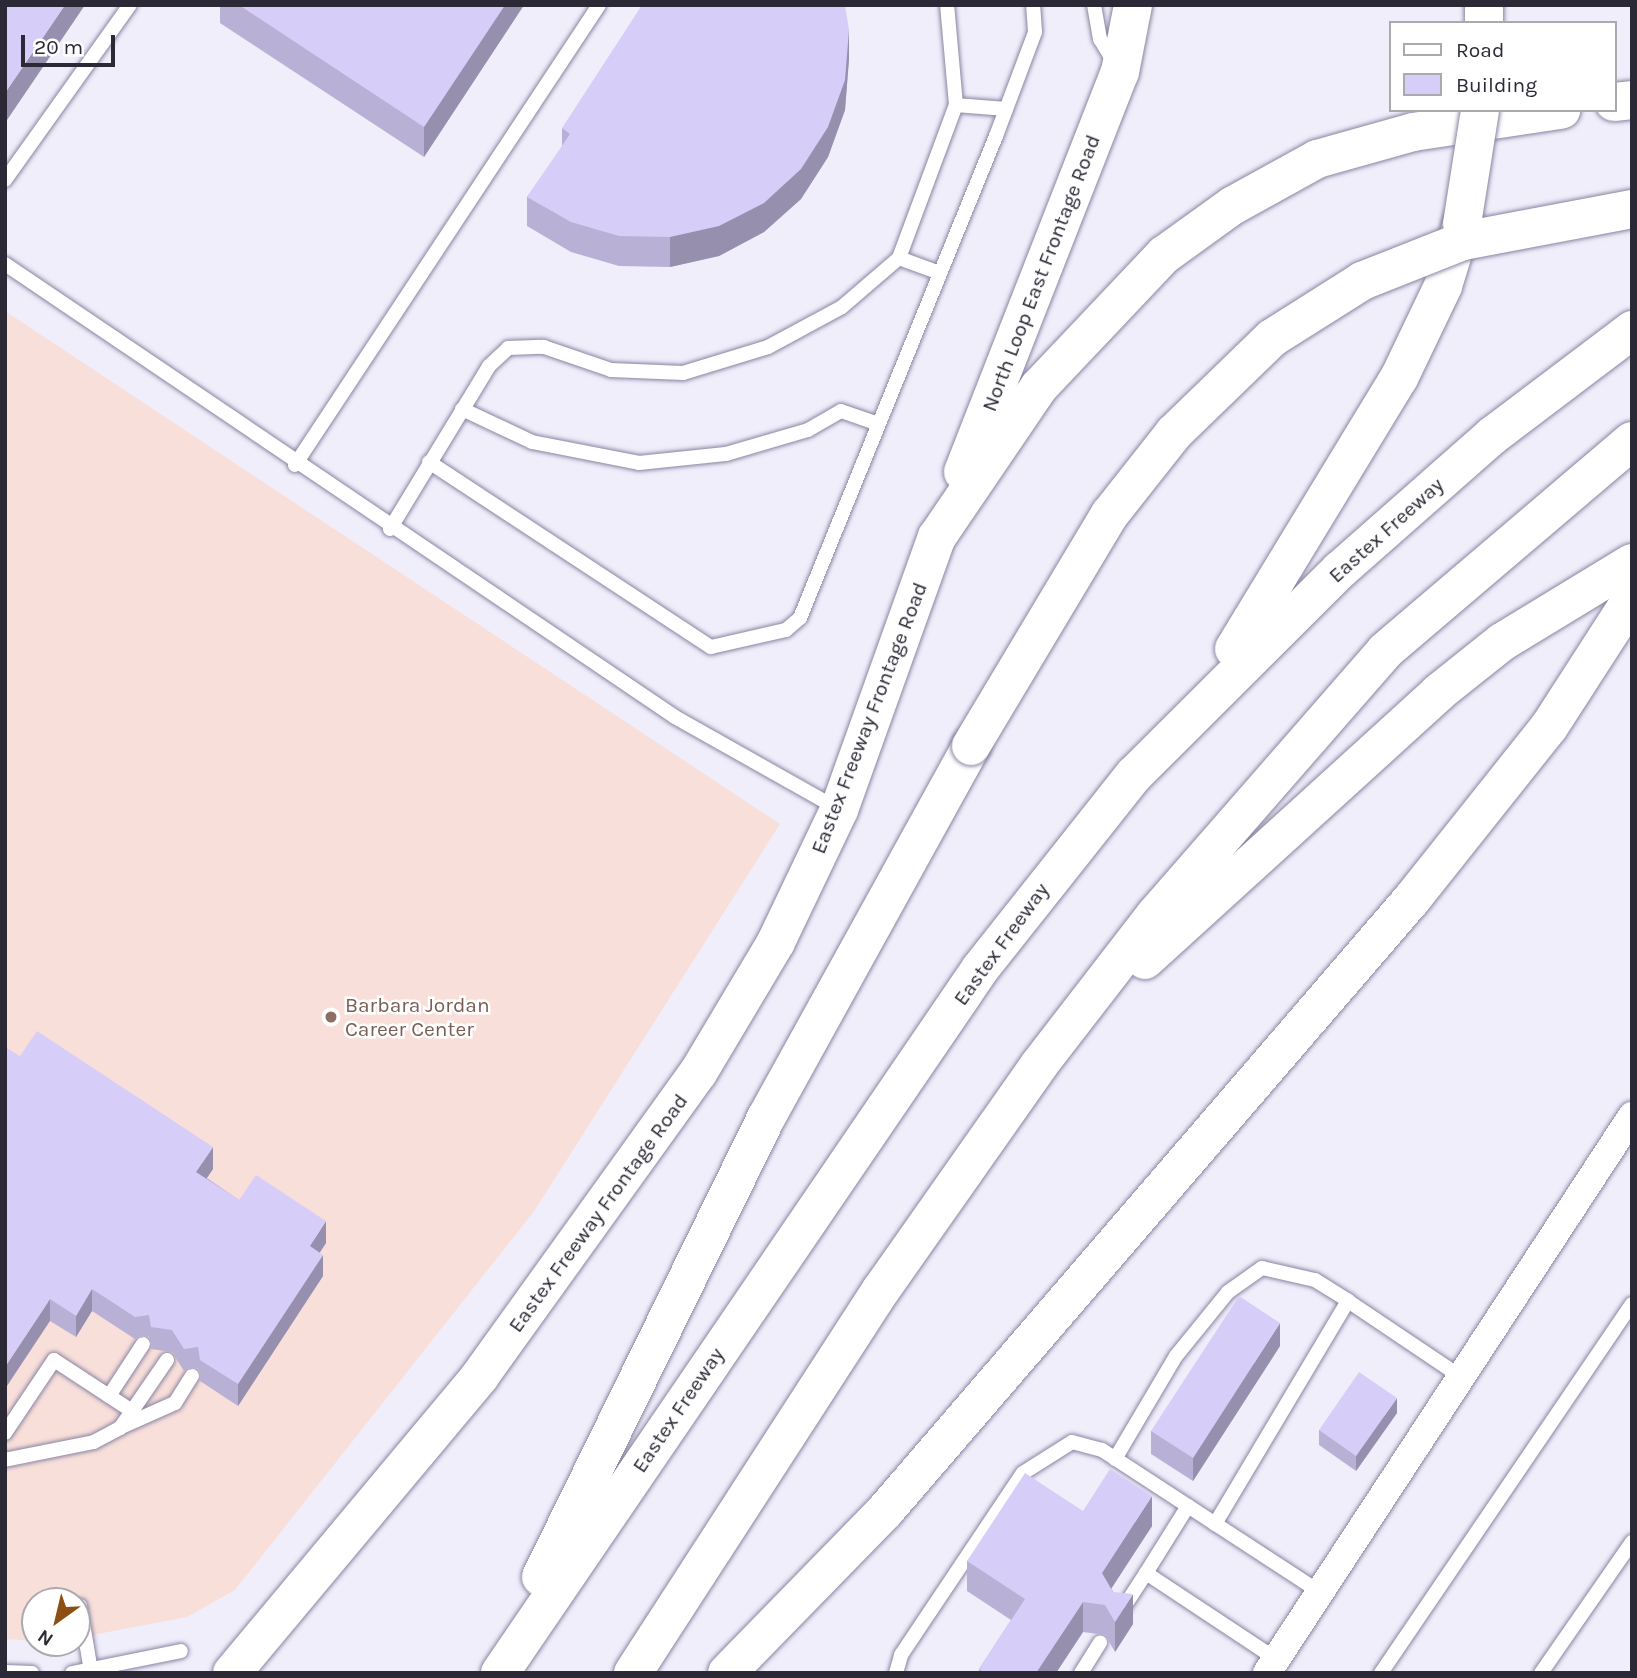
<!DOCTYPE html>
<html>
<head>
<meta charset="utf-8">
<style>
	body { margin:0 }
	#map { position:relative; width:1637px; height:1678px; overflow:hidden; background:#f0eefb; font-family:Karla,sans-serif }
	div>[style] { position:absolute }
	.education>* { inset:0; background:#f9dfda }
	.roads { filter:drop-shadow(0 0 2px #8a84a2) drop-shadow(0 0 2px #8a84a2) }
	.service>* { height:14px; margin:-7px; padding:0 7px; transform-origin:7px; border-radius:7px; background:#fff }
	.minor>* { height:28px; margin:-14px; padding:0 14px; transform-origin:14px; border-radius:14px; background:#fff }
	.secondary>* { height:38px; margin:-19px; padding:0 19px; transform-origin:19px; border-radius:19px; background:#fff }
	.motorway>* { height:38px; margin:-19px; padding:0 19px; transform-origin:19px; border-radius:19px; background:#fff }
	.bridges { filter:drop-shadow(0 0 2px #8a84a2) drop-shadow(0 0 2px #8a84a2) }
	.motorway-bridge>* { height:38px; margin:-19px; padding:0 19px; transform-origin:19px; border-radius:19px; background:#fff }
	.wall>* { inset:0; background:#b9b0d6 }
	.shaded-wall>* { inset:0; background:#9690ae }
	.building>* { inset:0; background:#d7cdf9 }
	.dots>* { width:19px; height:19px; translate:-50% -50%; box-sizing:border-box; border:4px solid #fff; border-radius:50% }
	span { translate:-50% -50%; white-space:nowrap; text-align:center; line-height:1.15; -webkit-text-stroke:5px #fff; paint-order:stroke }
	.street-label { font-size:21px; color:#2b2935 }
	.education-label { font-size:21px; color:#785e54 }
	.left { translate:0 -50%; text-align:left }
	.frame { position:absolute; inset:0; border:7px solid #2b2935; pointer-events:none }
	.legend { position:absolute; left:1389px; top:21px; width:228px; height:91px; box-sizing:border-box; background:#fff; border:2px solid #aaa9ae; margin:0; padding:9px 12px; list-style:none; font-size:21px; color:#2b2935 }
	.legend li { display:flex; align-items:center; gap:14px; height:35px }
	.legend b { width:35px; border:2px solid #aaa9ae }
	.north { position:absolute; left:21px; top:1587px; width:70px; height:70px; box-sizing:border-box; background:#fff; border:2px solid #aaa9ae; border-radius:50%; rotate:214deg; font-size:19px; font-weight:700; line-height:28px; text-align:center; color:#2b2935 }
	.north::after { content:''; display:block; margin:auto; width:24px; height:32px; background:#8d4f14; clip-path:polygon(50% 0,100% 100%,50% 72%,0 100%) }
	.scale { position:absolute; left:21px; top:35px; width:94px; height:32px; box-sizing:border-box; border:4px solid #2b2935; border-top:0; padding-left:9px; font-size:21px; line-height:24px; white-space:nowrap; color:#2b2935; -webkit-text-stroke:5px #fff; paint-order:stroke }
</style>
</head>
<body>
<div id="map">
	<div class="education">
		<div style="clip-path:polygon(5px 311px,780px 824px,535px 1210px,235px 1590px,187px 1617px,77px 1638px,77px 1601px,35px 1601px,34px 1641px,5px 1639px)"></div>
	</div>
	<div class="roads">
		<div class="service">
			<div style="left:1094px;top:5px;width:35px;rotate:80deg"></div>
			<div style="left:1100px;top:39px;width:27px;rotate:59deg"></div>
			<div style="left:956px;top:105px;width:50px;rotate:4.6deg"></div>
			<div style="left:5px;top:180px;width:215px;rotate:-54.5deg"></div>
			<div style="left:899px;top:258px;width:40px;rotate:20.2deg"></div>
			<div style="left:5px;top:264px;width:809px;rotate:34.06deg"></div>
			<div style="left:675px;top:717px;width:187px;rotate:29.4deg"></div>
			<div style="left:462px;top:409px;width:77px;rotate:25.2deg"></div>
			<div style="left:532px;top:442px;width:109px;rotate:11.1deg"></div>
			<div style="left:639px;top:463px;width:87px;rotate:-5.9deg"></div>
			<div style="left:726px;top:454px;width:85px;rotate:-16.3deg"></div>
			<div style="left:808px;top:430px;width:38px;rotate:-30deg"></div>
			<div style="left:841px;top:411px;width:37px;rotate:19deg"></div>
			<div style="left:429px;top:462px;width:337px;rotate:33.3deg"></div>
			<div style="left:711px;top:647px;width:77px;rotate:-12.8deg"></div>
			<div style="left:786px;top:630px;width:18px;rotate:-41deg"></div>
			<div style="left:800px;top:618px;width:520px;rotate:-67.87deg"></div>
			<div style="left:996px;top:136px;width:111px;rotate:-69.4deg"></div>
			<div style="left:1035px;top:32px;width:27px;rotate:-94deg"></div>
			<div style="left:295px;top:465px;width:551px;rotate:-56.54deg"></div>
			<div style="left:390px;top:529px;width:191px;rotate:-58.7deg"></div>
			<div style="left:489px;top:366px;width:26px;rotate:-43deg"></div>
			<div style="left:508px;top:348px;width:36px;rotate:-2deg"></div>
			<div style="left:544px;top:347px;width:71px;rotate:18.9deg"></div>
			<div style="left:611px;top:370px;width:72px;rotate:2.4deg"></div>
			<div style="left:683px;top:373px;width:89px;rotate:-17deg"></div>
			<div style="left:768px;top:347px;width:84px;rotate:-28.4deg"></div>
			<div style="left:842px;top:307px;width:75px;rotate:-40.7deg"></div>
			<div style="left:899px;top:258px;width:163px;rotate:-69.6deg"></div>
			<div style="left:956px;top:105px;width:100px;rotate:-95.1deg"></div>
			<div style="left:109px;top:1396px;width:62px;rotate:-56.8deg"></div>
			<div style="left:132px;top:1411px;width:62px;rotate:-55.5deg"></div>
			<div style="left:121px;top:1427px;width:59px;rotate:-24deg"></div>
			<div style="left:175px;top:1403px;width:32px;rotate:-58deg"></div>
			<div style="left:5px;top:1433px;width:88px;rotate:-56.1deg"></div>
			<div style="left:54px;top:1360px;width:93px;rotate:33.2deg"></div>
			<div style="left:132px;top:1411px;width:21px;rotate:125deg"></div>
			<div style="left:120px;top:1428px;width:30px;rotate:152deg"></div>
			<div style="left:94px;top:1442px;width:91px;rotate:168.6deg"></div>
			<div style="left:1115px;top:1459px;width:120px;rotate:-59.4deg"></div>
			<div style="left:1176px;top:1356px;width:82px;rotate:-50.9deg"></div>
			<div style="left:1228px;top:1292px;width:42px;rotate:-35.2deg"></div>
			<div style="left:1262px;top:1268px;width:54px;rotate:12.8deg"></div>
			<div style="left:1315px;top:1280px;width:39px;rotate:32deg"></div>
			<div style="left:1188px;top:1506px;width:79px;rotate:122.1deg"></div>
			<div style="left:1146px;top:1573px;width:156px;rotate:33.5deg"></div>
			<div style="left:1215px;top:1524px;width:260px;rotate:-59.2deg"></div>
			<div style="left:1348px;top:1301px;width:136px;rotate:33.9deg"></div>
			<div style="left:80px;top:1606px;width:66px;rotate:80.4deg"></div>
			<div style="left:1122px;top:1610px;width:44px;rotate:-57deg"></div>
			<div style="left:5px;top:1672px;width:27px;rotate:2deg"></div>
			<div style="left:72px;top:1673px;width:111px;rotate:-11.4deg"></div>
			<div style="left:896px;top:1673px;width:19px;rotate:-74deg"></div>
			<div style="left:901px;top:1655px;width:219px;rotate:-56.2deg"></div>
			<div style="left:1023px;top:1473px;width:58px;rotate:-32.3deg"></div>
			<div style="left:1072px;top:1442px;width:31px;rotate:15deg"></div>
			<div style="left:1102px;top:1450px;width:260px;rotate:33.1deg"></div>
			<div style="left:1081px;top:1673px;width:36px;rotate:-58deg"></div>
			<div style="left:1381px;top:1673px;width:446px;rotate:-55.8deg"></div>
			<div style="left:1541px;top:1673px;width:160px;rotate:-55.2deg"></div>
		</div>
		<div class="minor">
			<div style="left:1267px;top:1673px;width:666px;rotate:-56.76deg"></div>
		</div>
		<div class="secondary">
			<div style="left:1614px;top:102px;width:18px;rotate:-6deg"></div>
			<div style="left:963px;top:472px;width:430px;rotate:-68.6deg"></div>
			<div style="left:1120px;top:72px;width:68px;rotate:-79deg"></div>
			<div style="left:232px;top:1673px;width:387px;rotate:-50.1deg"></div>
			<div style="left:480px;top:1376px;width:373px;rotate:-54.3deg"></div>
			<div style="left:698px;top:1073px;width:152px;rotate:-59.2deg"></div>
			<div style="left:776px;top:942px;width:146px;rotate:-64.5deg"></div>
			<div style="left:839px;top:810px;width:290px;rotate:-70.3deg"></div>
			<div style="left:937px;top:537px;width:181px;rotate:-55.8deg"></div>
			<div style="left:1039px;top:387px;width:182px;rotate:-46.6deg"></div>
			<div style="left:1164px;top:255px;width:84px;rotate:-35.8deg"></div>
			<div style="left:1232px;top:206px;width:97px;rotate:-28.9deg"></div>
			<div style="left:1317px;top:159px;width:100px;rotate:-15.7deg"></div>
			<div style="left:1413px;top:132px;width:150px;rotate:-8.5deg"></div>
		</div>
		<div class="motorway">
			<div style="left:1484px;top:23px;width:18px;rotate:-90deg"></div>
			<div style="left:1234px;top:649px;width:317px;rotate:-58.7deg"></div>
			<div style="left:1399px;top:378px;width:102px;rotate:-64.4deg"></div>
			<div style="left:1443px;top:286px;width:65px;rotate:-73deg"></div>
			<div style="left:1145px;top:960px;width:396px;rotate:-42.3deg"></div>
			<div style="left:1438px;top:693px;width:82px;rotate:-38.6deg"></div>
			<div style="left:1502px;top:642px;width:152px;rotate:-31.3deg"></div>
			<div style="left:541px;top:1577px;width:511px;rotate:-63.89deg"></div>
			<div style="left:766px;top:1118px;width:425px;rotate:-61.1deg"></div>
			<div style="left:500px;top:1673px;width:852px;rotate:-55.71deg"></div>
			<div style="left:980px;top:969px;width:248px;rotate:-51.6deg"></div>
			<div style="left:1134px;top:775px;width:291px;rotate:-44.9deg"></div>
			<div style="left:1340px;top:570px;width:203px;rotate:-41.4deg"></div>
			<div style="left:1492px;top:436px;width:176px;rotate:-37.1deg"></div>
			<div style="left:633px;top:1673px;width:456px;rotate:-57.1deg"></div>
			<div style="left:881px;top:1290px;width:275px;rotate:-54.9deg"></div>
			<div style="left:1039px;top:1065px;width:190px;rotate:-52.3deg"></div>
			<div style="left:1155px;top:915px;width:350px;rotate:-48.9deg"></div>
			<div style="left:1385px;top:651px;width:324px;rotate:-40.4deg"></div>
			<div style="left:727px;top:1673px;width:226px;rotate:-45.7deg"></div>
			<div style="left:885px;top:1511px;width:808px;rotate:-49.27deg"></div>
			<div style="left:1412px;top:899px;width:220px;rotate:-51.5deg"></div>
			<div style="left:1549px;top:727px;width:153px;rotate:-57.2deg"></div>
		</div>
	</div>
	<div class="bridges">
		<div class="motorway-bridge">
			<div style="left:1462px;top:224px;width:115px;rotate:-81deg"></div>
			<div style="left:971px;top:746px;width:270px;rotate:-59.1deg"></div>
			<div style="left:1110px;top:514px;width:103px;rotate:-51.7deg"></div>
			<div style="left:1174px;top:433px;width:136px;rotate:-44.1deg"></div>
			<div style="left:1272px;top:338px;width:107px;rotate:-32.3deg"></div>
			<div style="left:1362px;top:281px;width:109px;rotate:-21.6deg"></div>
			<div style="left:1463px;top:241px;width:172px;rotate:-10.7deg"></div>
		</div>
	</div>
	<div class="wall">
		<div style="clip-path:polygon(220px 5px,524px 5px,424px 157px,220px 23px)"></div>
		<div style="clip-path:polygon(849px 59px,845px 110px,828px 157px,801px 199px,764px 232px,719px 256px,670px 267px,619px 266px,571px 252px,527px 226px,527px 197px,562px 147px,562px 128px)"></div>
		<div style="clip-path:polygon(20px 1056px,213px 1169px,207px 1178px,239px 1200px,326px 1243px,319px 1252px,323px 1276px,238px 1406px,200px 1381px,198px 1368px,184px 1371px,172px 1352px,151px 1349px,149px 1336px,135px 1339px,92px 1311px,76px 1337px,50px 1321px)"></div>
		<div style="clip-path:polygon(1280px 1346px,1193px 1481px,1151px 1454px,1151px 1431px)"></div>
		<div style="clip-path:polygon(1397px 1413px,1356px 1471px,1319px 1445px,1319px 1430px)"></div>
		<div style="clip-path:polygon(1083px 1511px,1152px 1526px,1111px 1588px,1133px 1624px,1115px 1652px,1105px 1635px,1083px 1632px,1056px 1673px,979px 1673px,979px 1669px,1011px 1620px,967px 1591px,967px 1561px)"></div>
	</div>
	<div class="shaded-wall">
		<div style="clip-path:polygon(65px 5px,85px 5px,5px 123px,5px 93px)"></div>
		<div style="clip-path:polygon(505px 5px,524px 5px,424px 157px,424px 127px)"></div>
		<div style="clip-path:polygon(849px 30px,849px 59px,845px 110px,828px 157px,801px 199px,764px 232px,719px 256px,670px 267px,670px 237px)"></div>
		<div style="clip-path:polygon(213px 1147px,213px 1169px,196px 1193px,196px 1172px)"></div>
		<div style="clip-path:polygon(326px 1221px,326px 1243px,310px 1268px,310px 1246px)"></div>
		<div style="clip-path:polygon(323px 1255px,323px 1276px,238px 1406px,238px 1384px)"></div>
		<div style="clip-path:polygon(92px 1289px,92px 1311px,76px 1337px,76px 1316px)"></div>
		<div style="clip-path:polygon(50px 1299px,50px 1321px,5px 1389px,5px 1367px)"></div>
		<div style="clip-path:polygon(1280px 1323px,1280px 1346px,1193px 1481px,1193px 1458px)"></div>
		<div style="clip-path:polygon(1397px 1398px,1397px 1413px,1356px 1471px,1356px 1456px)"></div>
		<div style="clip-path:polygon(1152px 1496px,1152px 1526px,1102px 1603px,1102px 1573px)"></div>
		<div style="clip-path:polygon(1133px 1594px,1133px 1624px,1115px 1652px,1115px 1622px)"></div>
		<div style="clip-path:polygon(1083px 1602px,1083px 1632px,1056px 1673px,1036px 1673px)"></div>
	</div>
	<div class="building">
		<div style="clip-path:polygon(5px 5px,65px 5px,5px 93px)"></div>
		<div style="clip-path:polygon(239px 5px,505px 5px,424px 127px)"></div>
		<div style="clip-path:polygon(642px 5px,845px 5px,849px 30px,845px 80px,828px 127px,801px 169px,764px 203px,719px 226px,670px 237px,619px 236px,571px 222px,527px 197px,570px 134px,562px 128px)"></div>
		<div style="clip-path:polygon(37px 1031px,213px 1147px,196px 1172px,239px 1200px,256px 1175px,326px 1221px,310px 1246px,323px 1255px,238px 1384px,200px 1360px,198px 1347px,184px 1349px,172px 1330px,151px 1327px,149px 1315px,135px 1317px,92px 1289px,76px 1316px,50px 1299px,5px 1367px,5px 1047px,20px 1056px)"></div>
		<div style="clip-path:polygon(1239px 1296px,1280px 1323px,1193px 1458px,1151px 1431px)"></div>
		<div style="clip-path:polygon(1359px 1372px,1397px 1398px,1356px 1456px,1319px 1430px)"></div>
		<div style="clip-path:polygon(1110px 1469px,1152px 1496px,1102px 1573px,1113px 1592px,1133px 1594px,1115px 1622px,1105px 1605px,1083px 1602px,1036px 1673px,985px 1673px,979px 1669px,1025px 1599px,967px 1561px,1025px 1473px,1083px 1511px)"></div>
	</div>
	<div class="dots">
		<div style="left:331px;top:1017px;background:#8d6e63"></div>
	</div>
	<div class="street-label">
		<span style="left:1041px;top:273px;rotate:-69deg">North Loop East Frontage Road</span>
		<span style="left:1386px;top:530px;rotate:-42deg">Eastex Freeway</span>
		<span style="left:869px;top:718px;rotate:-69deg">Eastex Freeway Frontage Road</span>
		<span style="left:1001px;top:944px;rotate:-54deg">Eastex Freeway</span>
		<span style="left:598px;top:1213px;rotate:-54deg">Eastex Freeway Frontage Road</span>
		<span style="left:678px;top:1410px;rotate:-56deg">Eastex Freeway</span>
	</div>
	<div class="education-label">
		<span class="left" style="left:345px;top:1017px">Barbara Jordan<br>Career Center</span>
	</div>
	<div class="frame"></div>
	<ul class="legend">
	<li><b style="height:9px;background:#fff"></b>Road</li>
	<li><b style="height:19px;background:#d7cdf9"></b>Building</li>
	</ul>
	<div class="north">N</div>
	<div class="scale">20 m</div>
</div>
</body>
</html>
